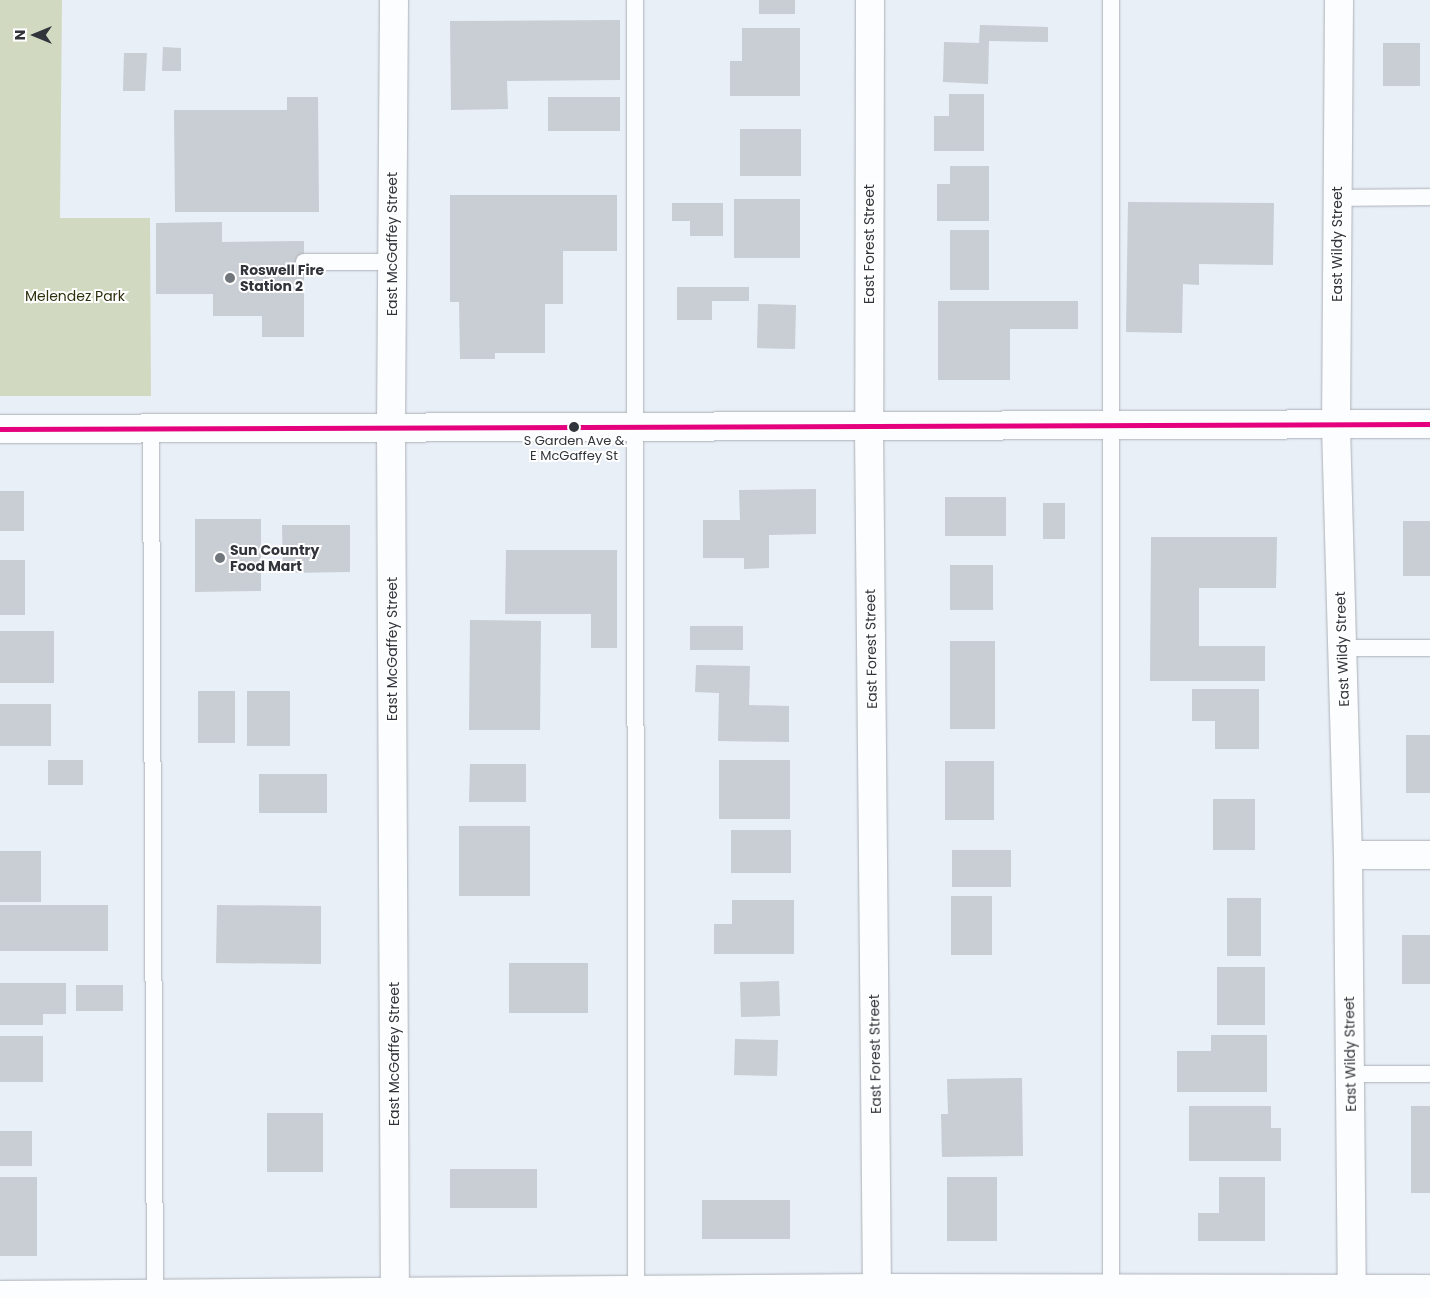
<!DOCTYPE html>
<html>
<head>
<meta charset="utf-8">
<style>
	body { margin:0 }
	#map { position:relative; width:1430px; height:1298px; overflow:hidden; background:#e9eff7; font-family:Poppins,sans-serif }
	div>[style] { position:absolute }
	.green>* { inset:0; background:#d2d9c1 }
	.building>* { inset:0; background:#c9cdd4 }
	.roads { filter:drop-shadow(0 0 1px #acb1b7) drop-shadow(0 0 1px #acb1b7) }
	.lane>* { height:16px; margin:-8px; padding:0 8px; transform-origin:8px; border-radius:8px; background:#fcfdfe }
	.street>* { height:28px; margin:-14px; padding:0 14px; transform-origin:14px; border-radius:14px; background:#fcfdfe }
	.secondary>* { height:28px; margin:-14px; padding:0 14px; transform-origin:14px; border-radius:14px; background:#fcfdfe }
	.bus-1>* { height:5px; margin:-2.5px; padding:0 2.5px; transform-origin:2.5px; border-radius:2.5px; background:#e5007d }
	.dots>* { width:14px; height:14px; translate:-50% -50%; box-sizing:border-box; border:2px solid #fff; border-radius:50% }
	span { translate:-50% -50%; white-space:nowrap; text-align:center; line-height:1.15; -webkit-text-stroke:4px #fff; paint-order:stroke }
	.bus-label { font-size:13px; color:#31353b }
	.street-label { font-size:14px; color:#31353b }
	.poi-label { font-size:14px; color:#31353b; font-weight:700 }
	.left { translate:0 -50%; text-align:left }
	.park-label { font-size:14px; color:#2d310d }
	.north { position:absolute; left:10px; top:10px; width:50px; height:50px; -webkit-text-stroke:4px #fff; paint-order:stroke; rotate:270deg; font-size:14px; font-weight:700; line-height:20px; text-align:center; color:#31353b }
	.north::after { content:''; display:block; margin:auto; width:18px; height:22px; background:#31353b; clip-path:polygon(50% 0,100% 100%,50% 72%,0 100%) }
</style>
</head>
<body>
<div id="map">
	<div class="green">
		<div style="clip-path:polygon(0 0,62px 0,60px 218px,150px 218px,151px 396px,0 396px)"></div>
	</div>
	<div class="building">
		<div style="clip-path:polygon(759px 0,795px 0,795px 14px,759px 14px)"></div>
		<div style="clip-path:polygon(620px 20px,620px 80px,507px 81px,508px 109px,451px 110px,450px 21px)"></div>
		<div style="clip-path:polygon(980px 25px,1048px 27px,1048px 42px,989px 41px,988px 84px,943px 82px,944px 42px,979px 43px)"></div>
		<div style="clip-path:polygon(742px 28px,800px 28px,800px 96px,730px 96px,730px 61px,742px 61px)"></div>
		<div style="clip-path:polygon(1383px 43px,1420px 43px,1420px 86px,1383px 86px)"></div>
		<div style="clip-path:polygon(163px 47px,181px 48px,181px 71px,162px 71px)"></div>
		<div style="clip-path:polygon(124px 53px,147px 53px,145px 91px,123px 91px)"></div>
		<div style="clip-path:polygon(949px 94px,984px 94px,984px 151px,934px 151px,934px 116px,949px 116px)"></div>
		<div style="clip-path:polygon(287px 97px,318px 97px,319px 212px,175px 212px,174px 110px,287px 110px)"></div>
		<div style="clip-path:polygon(548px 97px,620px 97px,620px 131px,548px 131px)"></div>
		<div style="clip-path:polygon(740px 129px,801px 129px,801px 176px,740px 176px)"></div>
		<div style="clip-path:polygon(950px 166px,989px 166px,989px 221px,937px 221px,937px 184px,950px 184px)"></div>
		<div style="clip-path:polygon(450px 195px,617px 195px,617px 251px,563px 251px,563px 304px,545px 304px,545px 353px,495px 353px,495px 359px,460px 359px,459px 302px,450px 302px)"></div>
		<div style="clip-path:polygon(734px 199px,800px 199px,800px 258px,734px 258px)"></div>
		<div style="clip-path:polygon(1128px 202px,1274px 203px,1273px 265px,1199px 264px,1199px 285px,1183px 284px,1182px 333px,1126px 332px)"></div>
		<div style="clip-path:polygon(672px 203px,723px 203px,723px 236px,690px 236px,690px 221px,672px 221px)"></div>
		<div style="clip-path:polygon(222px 222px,222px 242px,304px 241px,304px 337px,262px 337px,262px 316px,213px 316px,213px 294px,156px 294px,156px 223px)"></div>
		<div style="clip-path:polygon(950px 230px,989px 230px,989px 290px,950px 290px)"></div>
		<div style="clip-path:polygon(677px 287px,749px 287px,749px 301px,712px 301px,712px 320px,677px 320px)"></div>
		<div style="clip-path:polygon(938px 301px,1078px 301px,1078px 329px,1010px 329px,1010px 380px,938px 380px)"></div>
		<div style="clip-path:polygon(758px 304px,796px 305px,795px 349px,757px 348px)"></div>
		<div style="clip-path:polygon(816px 489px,816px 534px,769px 535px,769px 568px,744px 569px,744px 558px,703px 558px,703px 520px,740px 520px,739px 490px)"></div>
		<div style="clip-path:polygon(0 491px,24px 491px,24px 531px,0 531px)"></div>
		<div style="clip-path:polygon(945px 497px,1006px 497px,1006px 536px,945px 536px)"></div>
		<div style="clip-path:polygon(1043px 503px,1065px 503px,1065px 539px,1043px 539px)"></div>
		<div style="clip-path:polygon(195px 519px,261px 519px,261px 591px,195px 592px)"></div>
		<div style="clip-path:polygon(1403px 521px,1430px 521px,1430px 576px,1403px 576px)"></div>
		<div style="clip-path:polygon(282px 525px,350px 525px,350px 572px,283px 573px)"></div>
		<div style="clip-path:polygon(1151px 537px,1277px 537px,1276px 588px,1199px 588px,1199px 646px,1265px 646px,1265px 681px,1150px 681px)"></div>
		<div style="clip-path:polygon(506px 550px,617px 550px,617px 648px,591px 648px,591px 614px,505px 614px)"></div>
		<div style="clip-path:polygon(0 560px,25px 560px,25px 615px,0 615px)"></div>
		<div style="clip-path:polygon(950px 565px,993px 565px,993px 610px,950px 610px)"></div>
		<div style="clip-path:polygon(470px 620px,541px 621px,540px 730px,469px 730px)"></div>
		<div style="clip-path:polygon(690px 626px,743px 626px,743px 650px,690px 650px)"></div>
		<div style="clip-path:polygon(0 631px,54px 631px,54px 683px,0 683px)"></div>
		<div style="clip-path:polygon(950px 641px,995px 641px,995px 729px,950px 729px)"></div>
		<div style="clip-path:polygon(696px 665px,750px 666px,749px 705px,789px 706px,789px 742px,718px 741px,719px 693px,695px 692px)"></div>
		<div style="clip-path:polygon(1192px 689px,1259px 689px,1259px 749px,1215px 749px,1215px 721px,1192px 721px)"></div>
		<div style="clip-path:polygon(198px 691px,235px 691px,235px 743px,198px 743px)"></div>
		<div style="clip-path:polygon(247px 691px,290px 691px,290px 746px,247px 746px)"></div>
		<div style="clip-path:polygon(0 704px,51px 704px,51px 746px,0 746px)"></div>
		<div style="clip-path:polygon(1406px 735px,1430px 735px,1430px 793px,1406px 793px)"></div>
		<div style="clip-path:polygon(48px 760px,83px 760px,83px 785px,48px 785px)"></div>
		<div style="clip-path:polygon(719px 760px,790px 760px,790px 819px,719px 819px)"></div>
		<div style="clip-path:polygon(945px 761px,994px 761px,994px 820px,945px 820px)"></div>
		<div style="clip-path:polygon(470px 764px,526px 764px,526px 802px,469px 802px)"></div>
		<div style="clip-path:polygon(259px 774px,327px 774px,327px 813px,259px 813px)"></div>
		<div style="clip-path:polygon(1213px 799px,1255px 799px,1255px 850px,1213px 850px)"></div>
		<div style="clip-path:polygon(459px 826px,530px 826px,530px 896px,459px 896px)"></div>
		<div style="clip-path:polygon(731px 830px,791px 830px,791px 873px,731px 873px)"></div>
		<div style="clip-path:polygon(952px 850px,1011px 850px,1011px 887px,952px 887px)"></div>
		<div style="clip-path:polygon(0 851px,41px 851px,41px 902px,0 902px)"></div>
		<div style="clip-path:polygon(951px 896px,992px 896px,992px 955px,951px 955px)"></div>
		<div style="clip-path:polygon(1227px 898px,1261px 898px,1261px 956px,1227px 956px)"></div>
		<div style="clip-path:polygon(732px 900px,794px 900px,794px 954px,714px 954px,714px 924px,732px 924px)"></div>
		<div style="clip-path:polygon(0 905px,108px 905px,108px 951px,0 951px)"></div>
		<div style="clip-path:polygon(217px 905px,321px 906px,321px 964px,216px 963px)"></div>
		<div style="clip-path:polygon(1402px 935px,1430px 935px,1430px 984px,1402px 984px)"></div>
		<div style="clip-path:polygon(509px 963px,588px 963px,588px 1013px,509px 1013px)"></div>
		<div style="clip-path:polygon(1217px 967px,1265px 967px,1265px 1025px,1217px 1025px)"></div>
		<div style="clip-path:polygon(779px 981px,780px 1016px,741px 1017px,740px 982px)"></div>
		<div style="clip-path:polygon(0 983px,66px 983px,66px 1014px,43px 1014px,43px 1025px,0 1025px)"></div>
		<div style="clip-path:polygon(76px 985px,123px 985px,123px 1011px,76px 1011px)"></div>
		<div style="clip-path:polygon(1211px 1035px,1267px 1035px,1267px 1092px,1177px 1092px,1177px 1051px,1211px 1051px)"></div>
		<div style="clip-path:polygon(0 1036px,43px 1036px,43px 1082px,0 1082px)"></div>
		<div style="clip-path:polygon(735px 1039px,778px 1040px,777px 1076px,734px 1075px)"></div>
		<div style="clip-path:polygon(1022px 1078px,1023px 1156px,942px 1157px,941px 1114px,948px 1114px,947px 1079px)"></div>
		<div style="clip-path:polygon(1189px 1106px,1271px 1106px,1271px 1128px,1281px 1128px,1281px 1161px,1189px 1161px)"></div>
		<div style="clip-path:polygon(1411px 1106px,1430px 1106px,1430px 1193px,1411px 1193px)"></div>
		<div style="clip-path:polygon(267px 1113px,323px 1113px,323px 1172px,267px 1172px)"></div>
		<div style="clip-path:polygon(0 1131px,32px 1131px,32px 1166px,0 1166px)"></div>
		<div style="clip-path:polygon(450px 1169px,537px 1169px,537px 1208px,450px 1208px)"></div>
		<div style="clip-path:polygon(0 1177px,37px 1177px,37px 1256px,0 1256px)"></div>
		<div style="clip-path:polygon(947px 1177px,997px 1177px,997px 1241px,947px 1241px)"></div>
		<div style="clip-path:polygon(1219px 1177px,1265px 1177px,1265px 1241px,1198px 1241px,1198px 1213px,1219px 1213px)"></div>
		<div style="clip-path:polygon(702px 1200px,790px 1200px,790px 1239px,702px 1239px)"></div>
	</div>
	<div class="roads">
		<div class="lane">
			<div style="left:635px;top:0;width:1298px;rotate:89.96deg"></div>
			<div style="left:1111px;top:0;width:1295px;rotate:90deg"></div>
			<div style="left:1338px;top:198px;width:92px;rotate:-0.6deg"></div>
			<div style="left:304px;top:262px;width:88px"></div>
			<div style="left:151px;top:429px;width:869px;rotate:89.74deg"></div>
			<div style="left:1342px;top:648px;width:88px"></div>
			<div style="left:1350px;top:1074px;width:80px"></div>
		</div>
		<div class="street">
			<div style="left:870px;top:0;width:427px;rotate:90.1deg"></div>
			<div style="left:869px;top:427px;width:871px;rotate:89.47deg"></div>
			<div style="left:1339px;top:0;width:427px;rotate:90.4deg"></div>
			<div style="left:1336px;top:427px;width:428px;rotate:88.4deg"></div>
			<div style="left:1348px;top:855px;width:443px;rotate:89.5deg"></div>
			<div style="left:1348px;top:855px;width:82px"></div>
			<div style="left:0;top:1295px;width:877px;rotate:-0.46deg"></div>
			<div style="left:877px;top:1288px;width:553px;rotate:0.1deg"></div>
		</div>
		<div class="secondary">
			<div style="left:394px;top:0;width:428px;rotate:90.4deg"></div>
			<div style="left:391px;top:428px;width:870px;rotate:89.74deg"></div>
			<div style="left:0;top:429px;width:1430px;rotate:-0.2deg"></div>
		</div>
	</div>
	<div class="bus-1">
		<div style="left:0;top:429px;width:1430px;rotate:-0.2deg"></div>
	</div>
	<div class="dots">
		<div style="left:230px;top:278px;background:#71767d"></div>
		<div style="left:574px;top:427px;background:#31353b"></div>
		<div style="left:220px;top:558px;background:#71767d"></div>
	</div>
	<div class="bus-label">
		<span style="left:574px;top:449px">S Garden Ave &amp;<br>E McGaffey St</span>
	</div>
	<div class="street-label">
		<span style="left:392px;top:244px;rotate:-90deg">East McGaffey Street</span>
		<span style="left:869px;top:244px;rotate:-90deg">East Forest Street</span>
		<span style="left:1337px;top:244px;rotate:-90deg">East Wildy Street</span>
		<span style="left:392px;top:649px;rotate:-90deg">East McGaffey Street</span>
		<span style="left:871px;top:649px;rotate:-91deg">East Forest Street</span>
		<span style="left:1342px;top:649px;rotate:-92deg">East Wildy Street</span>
		<span style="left:394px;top:1054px;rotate:-90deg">East McGaffey Street</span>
		<span style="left:875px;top:1054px;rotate:-91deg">East Forest Street</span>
		<span style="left:1350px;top:1054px;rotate:-91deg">East Wildy Street</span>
	</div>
	<div class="poi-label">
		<span class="left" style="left:240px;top:278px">Roswell Fire<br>Station 2</span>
		<span class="left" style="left:230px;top:558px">Sun Country<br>Food Mart</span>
	</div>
	<div class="park-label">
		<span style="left:75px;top:296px">Melendez Park</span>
	</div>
	<div class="north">N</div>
</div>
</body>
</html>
